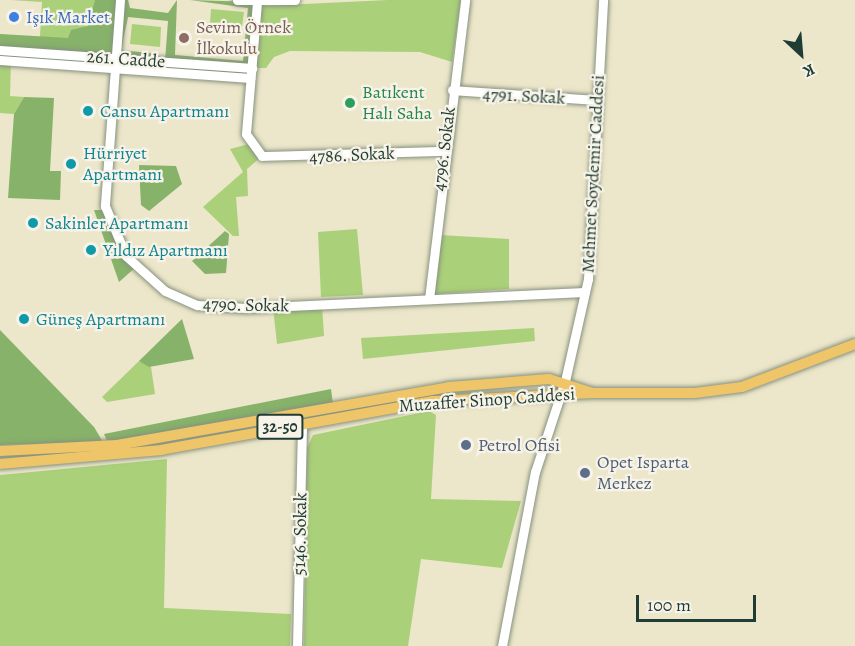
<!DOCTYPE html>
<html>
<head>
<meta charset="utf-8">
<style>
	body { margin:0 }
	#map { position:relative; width:855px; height:646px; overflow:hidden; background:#ece6ca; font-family:Alegreya,serif }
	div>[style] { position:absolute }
	.green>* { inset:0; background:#aad07a }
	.forest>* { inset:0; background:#87b26a }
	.roads { filter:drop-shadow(0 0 2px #86927f) drop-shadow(0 0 2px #86927f) }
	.minor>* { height:9px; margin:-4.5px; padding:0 4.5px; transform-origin:4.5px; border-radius:4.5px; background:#fff }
	.major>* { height:10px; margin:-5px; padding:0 5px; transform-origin:5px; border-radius:5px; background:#eec569 }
	.dots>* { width:16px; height:16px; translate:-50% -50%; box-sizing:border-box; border:3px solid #f7f3e8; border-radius:50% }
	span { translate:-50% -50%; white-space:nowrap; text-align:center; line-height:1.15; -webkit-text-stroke:4.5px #f7f3e8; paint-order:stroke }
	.shield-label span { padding:2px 4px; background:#f7f3e8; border:2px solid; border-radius:4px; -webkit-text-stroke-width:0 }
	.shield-label { font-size:16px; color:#1f3d34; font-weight:700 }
	.shop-label { font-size:18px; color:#366cbe }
	.left { translate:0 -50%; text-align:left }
	.education-label { font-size:18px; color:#785e54 }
	.street-label { font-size:18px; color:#1f3d34 }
	.leisure-label { font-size:18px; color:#27864d }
	.culture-label { font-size:18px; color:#0d838f }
	.service-label { font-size:18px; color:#4e5e75 }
	.north { position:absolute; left:771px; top:24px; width:60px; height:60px; -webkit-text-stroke:4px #f7f3e8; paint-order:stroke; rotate:154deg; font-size:16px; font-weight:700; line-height:24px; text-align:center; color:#1f3d34 }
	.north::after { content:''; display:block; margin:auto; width:21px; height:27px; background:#1f3d34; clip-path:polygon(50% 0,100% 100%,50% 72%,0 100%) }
	.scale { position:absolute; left:636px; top:595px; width:120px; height:27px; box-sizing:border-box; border:3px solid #1f3d34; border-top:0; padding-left:8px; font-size:18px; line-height:21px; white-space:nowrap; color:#1f3d34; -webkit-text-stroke:4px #f7f3e8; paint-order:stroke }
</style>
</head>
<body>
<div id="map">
	<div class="green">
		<div style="clip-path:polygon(11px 0,120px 0,113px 58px,39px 53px,42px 2px)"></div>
		<div style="clip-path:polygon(388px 0,461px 0,452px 62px,420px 52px,290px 51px,274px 57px,266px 68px,255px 68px,262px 6px)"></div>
		<div style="clip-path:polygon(211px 9px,244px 12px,242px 27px,210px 24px)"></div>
		<div style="clip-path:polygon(132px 24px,161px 27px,160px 47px,130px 44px)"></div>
		<div style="clip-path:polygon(0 60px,11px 60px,10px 96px,24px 97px,14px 114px,0 113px)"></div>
		<div style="clip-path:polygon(249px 144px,262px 156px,247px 169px,248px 196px,236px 197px,239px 236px,233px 236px,203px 207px,243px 172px,230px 149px)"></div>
		<div style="clip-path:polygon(357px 229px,363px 295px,321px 297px,318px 232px)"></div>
		<div style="clip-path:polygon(440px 235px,509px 239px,509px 289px,435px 294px)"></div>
		<div style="clip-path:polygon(322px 305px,324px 336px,277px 344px,273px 307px)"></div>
		<div style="clip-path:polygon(534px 328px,535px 341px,363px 359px,361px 338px)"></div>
		<div style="clip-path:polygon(139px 361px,151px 367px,155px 394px,107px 402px,102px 397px)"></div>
		<div style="clip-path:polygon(429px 411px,436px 415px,431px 499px,521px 501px,502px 568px,421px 559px,408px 646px,304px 646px,307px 448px,313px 435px)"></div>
		<div style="clip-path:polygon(167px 459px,164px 608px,291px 614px,290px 646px,0 646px,0 475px)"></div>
	</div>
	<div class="forest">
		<div style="clip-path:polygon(95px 0,128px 0,130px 8px,168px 13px,177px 0,175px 55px,243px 61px,248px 8px,190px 0,257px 2px,252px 68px,165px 61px,168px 21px,128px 17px,121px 50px,158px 54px,158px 61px,0 50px,0 34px,68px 38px,71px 30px,88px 26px)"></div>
		<div style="clip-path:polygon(24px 97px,54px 98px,50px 171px,61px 171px,60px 200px,8px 198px,14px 114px)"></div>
		<div style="clip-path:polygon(139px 165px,176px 166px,182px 184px,149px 211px,141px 205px)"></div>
		<div style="clip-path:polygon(94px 210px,105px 210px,136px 267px,119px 282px)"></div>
		<div style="clip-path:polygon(225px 231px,229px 234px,226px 273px,205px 274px,192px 261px)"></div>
		<div style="clip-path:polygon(182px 319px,194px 359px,149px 367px,139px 361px)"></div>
		<div style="clip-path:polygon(0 330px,94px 427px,103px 442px,0 445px)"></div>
		<div style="clip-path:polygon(331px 389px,333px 404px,109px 445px,104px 434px)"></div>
	</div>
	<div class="roads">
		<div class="minor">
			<div style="left:120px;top:0;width:207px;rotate:94.2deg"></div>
			<div style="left:105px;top:206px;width:54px;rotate:67.2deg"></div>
			<div style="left:126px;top:256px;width:52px;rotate:41.9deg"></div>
			<div style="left:165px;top:291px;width:35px;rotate:24deg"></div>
			<div style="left:197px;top:305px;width:49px;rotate:3.5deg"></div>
			<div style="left:246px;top:308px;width:339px;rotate:-2.7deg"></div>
			<div style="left:237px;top:0;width:58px"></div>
			<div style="left:257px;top:2px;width:132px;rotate:94.8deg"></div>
			<div style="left:246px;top:134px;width:27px;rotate:54deg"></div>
			<div style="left:262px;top:156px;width:181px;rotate:-1.6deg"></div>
			<div style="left:0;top:50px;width:253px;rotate:4.1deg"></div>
			<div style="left:0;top:60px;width:251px;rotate:4.1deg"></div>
			<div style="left:452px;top:90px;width:144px;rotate:4deg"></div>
			<div style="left:429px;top:299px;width:301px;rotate:-83.1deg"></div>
			<div style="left:297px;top:646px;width:223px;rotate:-88.7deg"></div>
			<div style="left:502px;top:646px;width:177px;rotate:-79.3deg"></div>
			<div style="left:535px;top:472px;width:96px;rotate:-71.8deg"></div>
			<div style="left:565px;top:381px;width:105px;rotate:-77.3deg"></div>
			<div style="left:588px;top:279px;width:279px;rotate:-86.9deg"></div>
		</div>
		<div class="major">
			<div style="left:593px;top:393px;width:102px"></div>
			<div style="left:695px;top:393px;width:47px;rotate:-7.3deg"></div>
			<div style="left:742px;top:387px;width:121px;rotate:-20.8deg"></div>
			<div style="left:0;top:451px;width:117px;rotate:-2.9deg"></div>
			<div style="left:117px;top:445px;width:337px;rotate:-9.9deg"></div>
			<div style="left:449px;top:387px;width:100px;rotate:-4.6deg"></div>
			<div style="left:549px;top:379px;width:46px;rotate:17.7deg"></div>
			<div style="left:593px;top:393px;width:160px;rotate:177.1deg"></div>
			<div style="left:433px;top:401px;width:275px;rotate:169.8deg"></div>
			<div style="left:162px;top:450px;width:163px;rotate:175.1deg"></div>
		</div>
	</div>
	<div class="dots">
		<div style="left:14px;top:17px;background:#3f7fe0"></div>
		<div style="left:184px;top:38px;background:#8d6e63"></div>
		<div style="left:350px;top:103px;background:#2e9e5b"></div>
		<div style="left:88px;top:111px;background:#0f9aa8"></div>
		<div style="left:71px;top:164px;background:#0f9aa8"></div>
		<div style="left:33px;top:223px;background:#0f9aa8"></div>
		<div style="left:91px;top:250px;background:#0f9aa8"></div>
		<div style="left:24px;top:319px;background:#0f9aa8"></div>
		<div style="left:466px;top:445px;background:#5c6f8a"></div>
		<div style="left:585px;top:473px;background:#5c6f8a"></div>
	</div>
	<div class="shield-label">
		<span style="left:280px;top:427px">32-50</span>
	</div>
	<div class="shop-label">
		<span class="left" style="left:26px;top:17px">Işık Market</span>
	</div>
	<div class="education-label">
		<span class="left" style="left:196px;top:38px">Sevim Örnek<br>İlkokulu</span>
	</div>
	<div class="street-label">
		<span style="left:126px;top:59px;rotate:4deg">261. Cadde</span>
		<span style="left:524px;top:96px;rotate:3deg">4791. Sokak</span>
		<span style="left:444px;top:149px;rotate:-83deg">4796. Sokak</span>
		<span style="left:352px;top:155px;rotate:-3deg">4786. Sokak</span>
		<span style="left:593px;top:174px;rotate:-87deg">Mehmet Soydemir Caddesi</span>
		<span style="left:246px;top:305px;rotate:1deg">4790. Sokak</span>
		<span style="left:487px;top:400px;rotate:-4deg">Muzaffer Sinop Caddesi</span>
		<span style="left:300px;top:534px;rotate:-89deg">5146. Sokak</span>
	</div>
	<div class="leisure-label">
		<span class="left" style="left:362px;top:103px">Batıkent<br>Halı Saha</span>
	</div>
	<div class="culture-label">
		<span class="left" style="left:100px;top:111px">Cansu Apartmanı</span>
		<span class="left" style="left:83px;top:164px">Hürriyet<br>Apartmanı</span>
		<span class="left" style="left:45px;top:223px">Sakinler Apartmanı</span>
		<span class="left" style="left:103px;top:250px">Yıldız Apartmanı</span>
		<span class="left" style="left:36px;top:319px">Güneş Apartmanı</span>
	</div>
	<div class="service-label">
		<span class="left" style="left:478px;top:445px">Petrol Ofisi</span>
		<span class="left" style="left:597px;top:473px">Opet Isparta<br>Merkez</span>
	</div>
	<div class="north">K</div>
	<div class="scale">100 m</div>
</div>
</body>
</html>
